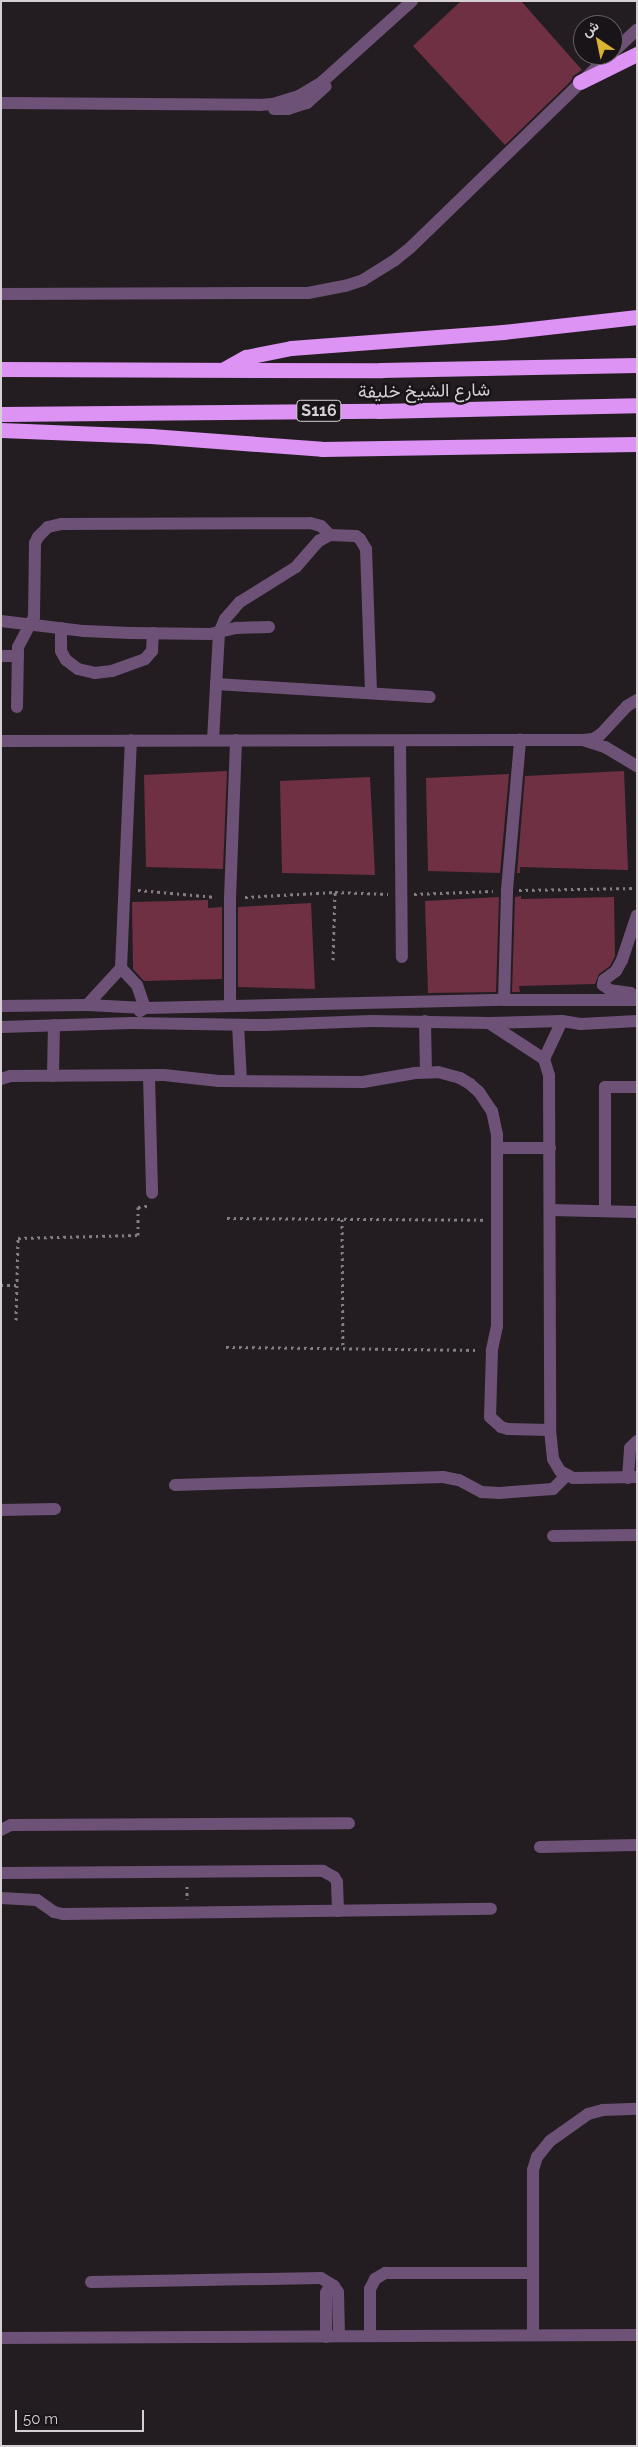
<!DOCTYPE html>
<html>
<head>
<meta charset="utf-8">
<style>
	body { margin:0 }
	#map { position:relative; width:638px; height:2447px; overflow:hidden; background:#231d21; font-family:Raleway,Vazirmatn,sans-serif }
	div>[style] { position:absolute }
	.building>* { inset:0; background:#6f3044 }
	.path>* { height:3px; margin-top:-1.5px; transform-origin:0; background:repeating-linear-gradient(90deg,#837e82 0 2.5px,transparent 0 6.5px) }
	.minor>* { height:12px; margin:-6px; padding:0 6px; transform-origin:6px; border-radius:6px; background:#6d5176 }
	.highway>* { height:15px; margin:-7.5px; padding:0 7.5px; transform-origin:7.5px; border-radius:7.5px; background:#dc93f3 }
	span { translate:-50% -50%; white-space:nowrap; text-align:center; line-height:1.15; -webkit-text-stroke:5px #191417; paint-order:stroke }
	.shield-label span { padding:1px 4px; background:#191417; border:1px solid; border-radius:4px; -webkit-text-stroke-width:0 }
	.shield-label { font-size:16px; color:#d4d0d3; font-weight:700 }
	.street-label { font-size:18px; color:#d4d0d3 }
	.frame { position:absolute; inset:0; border:2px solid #d4d0d3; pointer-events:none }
	.north { position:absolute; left:573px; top:15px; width:50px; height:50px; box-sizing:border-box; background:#191417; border:1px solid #645f62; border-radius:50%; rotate:326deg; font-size:14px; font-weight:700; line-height:20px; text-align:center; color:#d4d0d3 }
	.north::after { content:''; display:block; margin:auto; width:18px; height:22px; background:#dab333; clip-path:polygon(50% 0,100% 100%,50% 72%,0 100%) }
	.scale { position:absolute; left:15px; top:2410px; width:129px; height:22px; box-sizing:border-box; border:2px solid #d4d0d3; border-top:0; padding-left:6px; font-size:15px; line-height:18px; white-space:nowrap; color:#d4d0d3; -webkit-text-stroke:4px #191417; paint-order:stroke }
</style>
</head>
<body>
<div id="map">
	<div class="building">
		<div style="clip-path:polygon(461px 1px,521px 1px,582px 70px,573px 76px,571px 81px,505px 145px,413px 46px)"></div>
		<div style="clip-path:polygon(227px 771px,223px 869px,146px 867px,144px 775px)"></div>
		<div style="clip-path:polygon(624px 771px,628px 870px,520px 867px,520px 873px,517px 873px,525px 776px)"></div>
		<div style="clip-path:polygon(509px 774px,500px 873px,428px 871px,426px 778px)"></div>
		<div style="clip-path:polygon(370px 777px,375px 875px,282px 873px,280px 781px)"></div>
		<div style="clip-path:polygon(521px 896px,521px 899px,614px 897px,615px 956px,610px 966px,599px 974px,595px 984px,519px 986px,520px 992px,512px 992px,515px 897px)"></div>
		<div style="clip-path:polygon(499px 897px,496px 992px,428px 993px,425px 901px)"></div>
		<div style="clip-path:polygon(208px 900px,208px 908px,222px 907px,222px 979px,144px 981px,133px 969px,132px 902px)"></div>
		<div style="clip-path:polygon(311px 903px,315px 989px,238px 987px,238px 907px)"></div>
	</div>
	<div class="path">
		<div style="left:138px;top:890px;width:78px;rotate:5.1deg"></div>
		<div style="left:519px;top:890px;width:118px;rotate:-1deg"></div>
		<div style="left:414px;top:894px;width:79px;rotate:-2.2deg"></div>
		<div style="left:245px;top:897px;width:90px;rotate:-3.2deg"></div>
		<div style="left:335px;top:892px;width:53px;rotate:2.2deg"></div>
		<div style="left:333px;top:960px;width:68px;rotate:-88.3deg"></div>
		<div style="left:227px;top:1218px;width:257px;rotate:0.4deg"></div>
		<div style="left:342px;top:1219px;width:129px;rotate:89.6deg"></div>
		<div style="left:1px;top:1285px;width:16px"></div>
		<div style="left:16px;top:1320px;width:82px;rotate:-88.6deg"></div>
		<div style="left:18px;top:1238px;width:120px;rotate:-1.4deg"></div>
		<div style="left:138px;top:1235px;width:28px;rotate:-90deg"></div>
		<div style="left:138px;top:1207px;width:9px;rotate:-6deg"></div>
		<div style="left:226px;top:1347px;width:253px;rotate:0.7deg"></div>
		<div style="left:187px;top:1886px;width:13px;rotate:90deg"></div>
	</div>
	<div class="minor">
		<div style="left:613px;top:52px;width:33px;rotate:-43deg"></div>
		<div style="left:1px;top:103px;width:258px;rotate:0.4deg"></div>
		<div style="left:259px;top:105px;width:14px;rotate:-4deg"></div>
		<div style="left:273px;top:104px;width:27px;rotate:-17deg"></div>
		<div style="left:299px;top:96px;width:27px;rotate:-31deg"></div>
		<div style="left:322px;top:82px;width:121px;rotate:-42deg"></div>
		<div style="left:274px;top:109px;width:14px"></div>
		<div style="left:288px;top:109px;width:20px;rotate:-18deg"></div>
		<div style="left:307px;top:103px;width:25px;rotate:-42deg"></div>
		<div style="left:1px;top:294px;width:307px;rotate:-0.2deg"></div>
		<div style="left:308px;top:293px;width:38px;rotate:-11deg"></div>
		<div style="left:345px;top:286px;width:19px;rotate:-18deg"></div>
		<div style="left:363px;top:280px;width:38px;rotate:-32deg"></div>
		<div style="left:395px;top:260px;width:19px;rotate:-39deg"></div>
		<div style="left:410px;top:248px;width:277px;rotate:-44.1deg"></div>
		<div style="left:1px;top:621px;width:84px;rotate:6.9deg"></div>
		<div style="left:84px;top:631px;width:46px;rotate:2.5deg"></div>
		<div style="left:130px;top:633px;width:80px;rotate:0.7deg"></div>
		<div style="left:210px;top:634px;width:28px;rotate:-13deg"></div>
		<div style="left:237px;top:628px;width:32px;rotate:-2deg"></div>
		<div style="left:61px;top:628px;width:23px;rotate:90deg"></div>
		<div style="left:61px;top:651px;width:10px;rotate:61deg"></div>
		<div style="left:66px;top:660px;width:15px;rotate:37deg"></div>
		<div style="left:78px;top:669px;width:17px;rotate:13deg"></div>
		<div style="left:95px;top:673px;width:17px;rotate:-7deg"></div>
		<div style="left:112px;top:671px;width:35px;rotate:-20deg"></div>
		<div style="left:145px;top:659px;width:11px;rotate:-49deg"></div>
		<div style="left:152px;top:651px;width:18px;rotate:-87deg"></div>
		<div style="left:1px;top:656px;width:17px"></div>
		<div style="left:216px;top:684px;width:214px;rotate:3.5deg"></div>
		<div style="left:17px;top:707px;width:60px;rotate:-89deg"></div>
		<div style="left:18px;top:647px;width:34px;rotate:-62deg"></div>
		<div style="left:34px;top:617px;width:74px;rotate:-89.2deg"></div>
		<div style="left:35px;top:543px;width:7px;rotate:-63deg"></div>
		<div style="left:38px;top:537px;width:14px;rotate:-45deg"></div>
		<div style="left:48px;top:527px;width:13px;rotate:-13deg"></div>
		<div style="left:61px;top:524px;width:249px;rotate:-0.2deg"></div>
		<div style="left:310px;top:523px;width:11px;rotate:15deg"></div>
		<div style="left:321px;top:526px;width:13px;rotate:45deg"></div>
		<div style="left:213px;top:740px;width:107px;rotate:-86.8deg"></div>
		<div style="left:219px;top:633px;width:15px;rotate:-67deg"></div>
		<div style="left:225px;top:619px;width:23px;rotate:-49deg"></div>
		<div style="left:240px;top:602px;width:66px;rotate:-32deg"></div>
		<div style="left:296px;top:567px;width:35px;rotate:-49deg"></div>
		<div style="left:319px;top:541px;width:13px;rotate:-29deg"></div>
		<div style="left:330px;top:535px;width:26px;rotate:2deg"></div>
		<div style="left:356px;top:536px;width:5px;rotate:37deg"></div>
		<div style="left:360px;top:539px;width:12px;rotate:59deg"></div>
		<div style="left:366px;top:549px;width:143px;rotate:88deg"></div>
		<div style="left:583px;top:740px;width:23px;rotate:18deg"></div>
		<div style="left:605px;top:747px;width:37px;rotate:31deg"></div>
		<div style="left:1px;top:741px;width:582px;rotate:-0.1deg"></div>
		<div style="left:583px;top:740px;width:10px;rotate:-6deg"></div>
		<div style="left:593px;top:739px;width:9px;rotate:-32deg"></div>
		<div style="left:601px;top:734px;width:38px;rotate:-47deg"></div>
		<div style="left:627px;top:706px;width:12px;rotate:-31deg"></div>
		<div style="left:400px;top:742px;width:215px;rotate:89.5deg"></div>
		<div style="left:121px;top:968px;width:23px;rotate:47deg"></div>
		<div style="left:137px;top:985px;width:24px;rotate:71deg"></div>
		<div style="left:145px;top:1008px;width:6px;rotate:149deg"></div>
		<div style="left:631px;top:993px;width:21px;rotate:-172deg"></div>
		<div style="left:610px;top:990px;width:9px;rotate:-144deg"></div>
		<div style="left:603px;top:985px;width:5px;rotate:-79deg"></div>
		<div style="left:604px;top:980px;width:15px;rotate:-37deg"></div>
		<div style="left:616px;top:971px;width:13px;rotate:-61deg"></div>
		<div style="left:622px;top:960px;width:47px;rotate:-71.6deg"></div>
		<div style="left:504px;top:1000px;width:110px;rotate:-88.4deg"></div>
		<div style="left:507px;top:890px;width:151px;rotate:-85deg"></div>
		<div style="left:87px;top:1005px;width:50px;rotate:-47.4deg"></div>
		<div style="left:121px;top:968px;width:228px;rotate:-87.5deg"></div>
		<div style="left:230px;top:1005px;width:107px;rotate:-90deg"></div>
		<div style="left:230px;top:898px;width:158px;rotate:-87.8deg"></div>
		<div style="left:1px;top:1006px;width:86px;rotate:-0.7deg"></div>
		<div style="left:87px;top:1005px;width:58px;rotate:3deg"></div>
		<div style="left:145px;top:1008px;width:359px;rotate:-1.3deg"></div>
		<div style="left:504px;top:1000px;width:133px"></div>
		<div style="left:425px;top:1021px;width:51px;rotate:88.9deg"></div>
		<div style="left:489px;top:1023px;width:66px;rotate:33.2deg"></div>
		<div style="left:544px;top:1059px;width:17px;rotate:73deg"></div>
		<div style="left:549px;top:1075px;width:355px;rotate:89.8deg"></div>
		<div style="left:550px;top:1430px;width:29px;rotate:84deg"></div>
		<div style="left:553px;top:1459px;width:14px;rotate:60deg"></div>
		<div style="left:560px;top:1471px;width:15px;rotate:28deg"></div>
		<div style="left:573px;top:1478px;width:64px;rotate:-0.9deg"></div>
		<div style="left:238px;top:1025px;width:56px;rotate:86.9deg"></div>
		<div style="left:1px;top:1027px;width:131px;rotate:-1.7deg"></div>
		<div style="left:132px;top:1023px;width:133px;rotate:0.9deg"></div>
		<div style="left:265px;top:1025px;width:106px;rotate:-2.2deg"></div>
		<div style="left:371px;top:1021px;width:118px;rotate:1deg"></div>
		<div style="left:489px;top:1023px;width:73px;rotate:-1.6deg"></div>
		<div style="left:562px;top:1021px;width:19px;rotate:9deg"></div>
		<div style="left:581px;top:1024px;width:56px;rotate:-3.1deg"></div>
		<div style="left:544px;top:1059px;width:42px;rotate:-64.7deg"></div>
		<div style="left:53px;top:1076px;width:51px;rotate:-88.9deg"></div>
		<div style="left:149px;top:1076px;width:117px;rotate:88.5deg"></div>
		<div style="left:1px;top:1079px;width:9px;rotate:-18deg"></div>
		<div style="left:10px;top:1076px;width:154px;rotate:-0.4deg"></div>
		<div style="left:164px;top:1075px;width:55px;rotate:6.2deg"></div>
		<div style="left:219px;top:1081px;width:144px;rotate:0.4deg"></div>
		<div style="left:363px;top:1082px;width:53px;rotate:-9.8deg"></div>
		<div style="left:415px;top:1073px;width:23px;rotate:-2deg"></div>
		<div style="left:438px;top:1072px;width:23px;rotate:15deg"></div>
		<div style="left:460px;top:1078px;width:12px;rotate:31deg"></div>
		<div style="left:470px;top:1084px;width:12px;rotate:42deg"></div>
		<div style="left:479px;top:1092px;width:23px;rotate:56deg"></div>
		<div style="left:492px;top:1111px;width:25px;rotate:78deg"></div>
		<div style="left:497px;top:1135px;width:191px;rotate:90deg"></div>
		<div style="left:497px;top:1326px;width:25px;rotate:102deg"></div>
		<div style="left:492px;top:1350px;width:67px;rotate:91.7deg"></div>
		<div style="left:490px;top:1417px;width:15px;rotate:42deg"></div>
		<div style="left:501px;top:1427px;width:7px;rotate:16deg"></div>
		<div style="left:508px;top:1429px;width:42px;rotate:1.4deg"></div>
		<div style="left:497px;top:1148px;width:53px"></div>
		<div style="left:550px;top:1210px;width:87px;rotate:1.3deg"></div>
		<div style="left:605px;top:1211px;width:124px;rotate:-90deg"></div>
		<div style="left:605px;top:1087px;width:32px"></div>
		<div style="left:628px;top:1478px;width:30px;rotate:-86deg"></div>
		<div style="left:630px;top:1448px;width:10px;rotate:-45deg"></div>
		<div style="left:175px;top:1485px;width:268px;rotate:-1.7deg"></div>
		<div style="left:443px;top:1477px;width:16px;rotate:11deg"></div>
		<div style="left:459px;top:1480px;width:26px;rotate:28deg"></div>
		<div style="left:482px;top:1492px;width:17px;rotate:3deg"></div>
		<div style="left:499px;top:1493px;width:54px;rotate:-4.2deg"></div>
		<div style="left:553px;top:1489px;width:18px;rotate:-45deg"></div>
		<div style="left:1px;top:1510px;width:54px;rotate:-1.1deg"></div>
		<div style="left:553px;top:1536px;width:84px;rotate:-0.7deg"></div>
		<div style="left:1px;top:1830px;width:11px;rotate:-27deg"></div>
		<div style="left:11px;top:1825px;width:338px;rotate:-0.3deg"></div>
		<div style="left:540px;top:1847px;width:97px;rotate:-1.2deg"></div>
		<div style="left:1px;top:1873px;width:322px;rotate:-0.4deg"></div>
		<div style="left:323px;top:1871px;width:13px;rotate:29deg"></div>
		<div style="left:334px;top:1877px;width:6px;rotate:59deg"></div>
		<div style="left:337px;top:1882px;width:29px;rotate:88deg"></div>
		<div style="left:1px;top:1898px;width:36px;rotate:3deg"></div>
		<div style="left:37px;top:1900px;width:21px;rotate:35deg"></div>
		<div style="left:54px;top:1912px;width:9px;rotate:13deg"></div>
		<div style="left:63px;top:1914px;width:428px;rotate:-0.7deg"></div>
		<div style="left:91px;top:2282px;width:230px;rotate:-1deg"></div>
		<div style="left:321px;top:2278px;width:15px;rotate:32deg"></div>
		<div style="left:334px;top:2286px;width:7px;rotate:56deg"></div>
		<div style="left:338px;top:2292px;width:44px;rotate:88.7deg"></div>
		<div style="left:533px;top:2334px;width:164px;rotate:-90deg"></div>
		<div style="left:533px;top:2170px;width:14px;rotate:-73deg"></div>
		<div style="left:537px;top:2157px;width:21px;rotate:-51deg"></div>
		<div style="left:550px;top:2141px;width:47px;rotate:-35.4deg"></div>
		<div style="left:588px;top:2114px;width:16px;rotate:-15deg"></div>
		<div style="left:603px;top:2110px;width:34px;rotate:-2deg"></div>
		<div style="left:370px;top:2336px;width:47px;rotate:-90deg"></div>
		<div style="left:370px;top:2289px;width:11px;rotate:-63deg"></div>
		<div style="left:375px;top:2279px;width:12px;rotate:-31deg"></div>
		<div style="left:385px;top:2273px;width:147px"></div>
		<div style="left:326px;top:2337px;width:44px;rotate:-90deg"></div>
		<div style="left:326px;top:2293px;width:10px;rotate:-61deg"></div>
		<div style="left:1px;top:2338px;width:636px;rotate:-0.27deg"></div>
	</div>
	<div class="highway">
		<div style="left:580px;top:82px;width:64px;rotate:-26.2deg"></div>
		<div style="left:1px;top:369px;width:380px;rotate:0.2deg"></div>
		<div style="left:381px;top:370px;width:256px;rotate:-1.1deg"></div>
		<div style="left:224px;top:369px;width:25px;rotate:-29deg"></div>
		<div style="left:246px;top:357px;width:46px;rotate:-11.3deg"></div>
		<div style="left:291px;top:348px;width:213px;rotate:-4.3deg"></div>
		<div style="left:503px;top:332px;width:135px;rotate:-6.4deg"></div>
		<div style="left:1px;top:414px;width:378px;rotate:-0.5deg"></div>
		<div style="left:379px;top:411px;width:258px;rotate:-1.3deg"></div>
		<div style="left:1px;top:430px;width:150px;rotate:2.3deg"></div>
		<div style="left:151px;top:436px;width:171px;rotate:4.3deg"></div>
		<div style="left:322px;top:449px;width:315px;rotate:-0.9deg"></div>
	</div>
	<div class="shield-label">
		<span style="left:319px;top:411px">S116</span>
	</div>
	<div class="street-label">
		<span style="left:424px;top:391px;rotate:-1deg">شارع الشيخ خليفة</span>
	</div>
	<div class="frame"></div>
	<div class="north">ش</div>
	<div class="scale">50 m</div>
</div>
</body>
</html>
